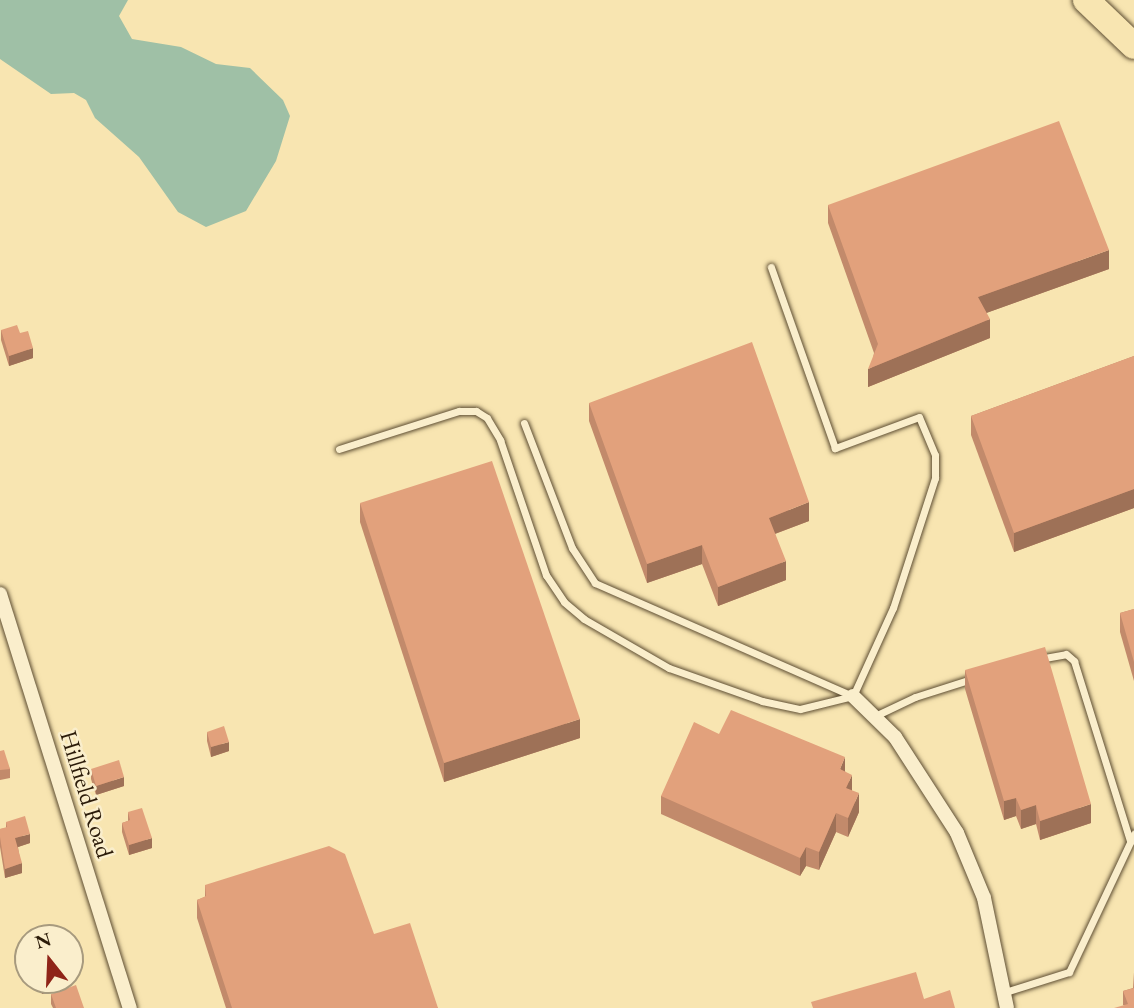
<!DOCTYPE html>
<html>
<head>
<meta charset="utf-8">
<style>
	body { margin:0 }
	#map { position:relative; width:1134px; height:1008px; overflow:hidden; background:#f8e5b1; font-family:"EB Garamond",serif }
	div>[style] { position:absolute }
	.water>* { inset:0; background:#9fc0a6 }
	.roads { filter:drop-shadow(0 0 2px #5e4e33) drop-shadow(0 0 2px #5e4e33) }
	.service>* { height:7px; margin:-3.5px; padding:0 3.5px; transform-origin:3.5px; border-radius:3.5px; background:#faeecc }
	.minor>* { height:14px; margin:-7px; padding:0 7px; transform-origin:7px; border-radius:7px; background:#faeecc }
	.motorway>* { height:26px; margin:-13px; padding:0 13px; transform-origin:13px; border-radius:13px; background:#f8e5b1 }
	.wall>* { inset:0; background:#c28a6b }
	.shaded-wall>* { inset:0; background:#9e7157 }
	.building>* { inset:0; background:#e2a17c }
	span { translate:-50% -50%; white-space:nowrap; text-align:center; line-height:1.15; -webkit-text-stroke:5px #faeecc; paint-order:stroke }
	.street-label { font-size:24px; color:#2b1b09 }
	.north { position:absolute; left:14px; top:924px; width:70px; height:70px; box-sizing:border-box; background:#faeecc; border:2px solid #a79a7e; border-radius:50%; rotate:342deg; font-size:19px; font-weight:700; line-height:28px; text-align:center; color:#2b1b09 }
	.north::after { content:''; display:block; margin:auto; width:24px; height:32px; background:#8f2418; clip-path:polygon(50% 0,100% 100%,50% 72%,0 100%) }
</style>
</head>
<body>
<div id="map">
	<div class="water">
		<div style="clip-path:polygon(0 0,128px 0,119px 16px,132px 39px,181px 47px,216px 64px,250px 68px,283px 100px,290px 116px,276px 161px,246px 211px,206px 227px,178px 212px,139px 157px,95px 118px,86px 100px,74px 93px,51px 94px,0 59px)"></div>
	</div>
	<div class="roads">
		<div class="service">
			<div style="left:524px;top:423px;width:134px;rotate:69deg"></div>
			<div style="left:572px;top:548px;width:42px;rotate:56.7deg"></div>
			<div style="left:595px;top:583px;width:282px;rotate:23.7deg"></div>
			<div style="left:339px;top:449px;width:126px;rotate:-17.6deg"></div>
			<div style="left:459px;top:411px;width:17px"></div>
			<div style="left:476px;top:411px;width:13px;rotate:32deg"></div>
			<div style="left:487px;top:418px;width:26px;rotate:59deg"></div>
			<div style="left:500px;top:440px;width:143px;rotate:71.2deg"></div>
			<div style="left:546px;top:575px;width:32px;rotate:56deg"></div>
			<div style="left:564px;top:602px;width:26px;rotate:40deg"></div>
			<div style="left:584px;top:619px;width:98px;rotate:30deg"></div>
			<div style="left:669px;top:668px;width:99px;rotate:19.5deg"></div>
			<div style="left:762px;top:701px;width:39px;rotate:12deg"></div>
			<div style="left:800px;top:709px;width:55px;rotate:-13.8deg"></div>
			<div style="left:853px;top:696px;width:97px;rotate:-65.6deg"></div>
			<div style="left:893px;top:608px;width:137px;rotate:-72.1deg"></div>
			<div style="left:935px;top:478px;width:23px;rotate:-90deg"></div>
			<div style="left:935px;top:455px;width:41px;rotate:-112.8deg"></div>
			<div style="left:919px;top:417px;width:90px;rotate:159.7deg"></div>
			<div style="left:835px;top:448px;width:192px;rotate:-109.5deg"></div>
			<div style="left:1039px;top:659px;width:27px;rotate:-10deg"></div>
			<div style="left:1066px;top:654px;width:11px;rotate:41deg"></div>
			<div style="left:1074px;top:661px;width:189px;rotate:72.7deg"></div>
			<div style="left:875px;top:716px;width:44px;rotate:-25.4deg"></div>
			<div style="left:915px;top:697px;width:63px;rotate:-17.6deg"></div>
			<div style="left:1005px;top:992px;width:67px;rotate:-17.4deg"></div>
			<div style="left:1069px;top:972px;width:153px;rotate:-64.8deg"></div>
		</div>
		<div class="minor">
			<div style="left:0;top:594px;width:434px;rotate:72.6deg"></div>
			<div style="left:853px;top:696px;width:59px;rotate:44.3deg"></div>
			<div style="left:895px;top:737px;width:114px;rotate:57.1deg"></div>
			<div style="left:957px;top:833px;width:70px;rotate:67.4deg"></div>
			<div style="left:984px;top:898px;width:112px;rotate:78.2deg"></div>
		</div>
		<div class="motorway">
			<div style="left:1086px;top:0;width:66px;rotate:43.8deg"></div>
		</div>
	</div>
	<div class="wall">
		<div style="clip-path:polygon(828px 205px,1109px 269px,986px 313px,990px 338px,868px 387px,874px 353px,828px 223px)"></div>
		<div style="clip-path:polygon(1px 330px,20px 333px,33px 358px,9px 366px,1px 340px)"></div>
		<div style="clip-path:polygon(1134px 356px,1134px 508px,1014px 552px,971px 435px,971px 416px)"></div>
		<div style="clip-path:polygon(589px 403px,809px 521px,775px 534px,786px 580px,718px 606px,702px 564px,647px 583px,589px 421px)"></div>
		<div style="clip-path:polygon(360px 503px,580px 738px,444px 782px,360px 522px)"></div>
		<div style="clip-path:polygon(1134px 609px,1134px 681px,1120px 632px,1120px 613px)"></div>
		<div style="clip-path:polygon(965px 670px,1091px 823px,1040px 840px,1036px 824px,1021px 829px,1016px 816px,1004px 820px,965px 689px)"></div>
		<div style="clip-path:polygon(207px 732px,229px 751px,211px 757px,207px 741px)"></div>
		<div style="clip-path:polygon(0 751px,10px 769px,10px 778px,0 780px)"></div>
		<div style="clip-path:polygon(91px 769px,124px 786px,96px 795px,91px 779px)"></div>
		<div style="clip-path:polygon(845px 771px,859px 812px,848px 837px,836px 832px,819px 870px,806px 866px,800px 876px,661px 814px,661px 796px)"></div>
		<div style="clip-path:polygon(128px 812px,152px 848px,129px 855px,122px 832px,122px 823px,128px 821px)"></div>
		<div style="clip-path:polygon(6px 822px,30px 843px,18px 847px,22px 873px,5px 878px,0 847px,0 829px,6px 828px)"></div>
		<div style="clip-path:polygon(205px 885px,374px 934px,438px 1008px,226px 1008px,197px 918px,197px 900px,205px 897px)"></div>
		<div style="clip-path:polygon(1134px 972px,1134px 1008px,1123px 1005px,1123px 991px,1133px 988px)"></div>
		<div style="clip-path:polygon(38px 980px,53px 980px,54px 991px,42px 994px)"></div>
		<div style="clip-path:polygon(51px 994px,84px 1008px,53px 1008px,51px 1004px)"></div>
	</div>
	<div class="shaded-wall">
		<div style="clip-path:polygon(1109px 250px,1109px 269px,978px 316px,978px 297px)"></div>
		<div style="clip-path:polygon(990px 319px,990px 338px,868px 387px,868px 369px)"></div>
		<div style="clip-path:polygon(33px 348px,33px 358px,9px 366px,9px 356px)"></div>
		<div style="clip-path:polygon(1134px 489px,1134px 508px,1014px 552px,1014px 533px)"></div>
		<div style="clip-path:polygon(809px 502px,809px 521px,769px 536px,769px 518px)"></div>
		<div style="clip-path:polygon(702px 545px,702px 564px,647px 583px,647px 564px)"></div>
		<div style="clip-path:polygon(786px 561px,786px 580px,718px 606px,718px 587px)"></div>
		<div style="clip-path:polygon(580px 719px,580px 738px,444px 782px,444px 763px)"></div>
		<div style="clip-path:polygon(229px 742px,229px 751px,211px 757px,211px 747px)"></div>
		<div style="clip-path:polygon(845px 757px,845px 776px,840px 769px)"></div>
		<div style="clip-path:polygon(852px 775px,852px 794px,846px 788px)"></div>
		<div style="clip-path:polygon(124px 777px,124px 786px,96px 795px,96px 786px)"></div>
		<div style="clip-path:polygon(859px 793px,859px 812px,848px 837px,848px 818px)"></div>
		<div style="clip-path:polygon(1016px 798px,1016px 816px,1004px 820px,1004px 801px)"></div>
		<div style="clip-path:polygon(1091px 804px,1091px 823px,1040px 840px,1040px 821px)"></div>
		<div style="clip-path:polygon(1036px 805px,1036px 824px,1021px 829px,1021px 810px)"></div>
		<div style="clip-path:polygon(836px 813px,836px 832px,819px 870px,819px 852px)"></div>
		<div style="clip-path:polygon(30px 834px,30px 843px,15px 848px,15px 838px)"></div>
		<div style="clip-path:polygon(152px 838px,152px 848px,129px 855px,129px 845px)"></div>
		<div style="clip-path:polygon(806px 847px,806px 866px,800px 876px,800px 858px)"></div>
		<div style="clip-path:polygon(22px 863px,22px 873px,5px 878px,5px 869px)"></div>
		<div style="clip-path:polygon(70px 960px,73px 960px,73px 969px,70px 970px)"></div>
		<div style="clip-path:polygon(54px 981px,54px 991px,42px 994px,42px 985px)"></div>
	</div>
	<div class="building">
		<div style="clip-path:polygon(1059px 121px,1109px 250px,978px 297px,990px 319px,868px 369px,878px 344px,828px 205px)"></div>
		<div style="clip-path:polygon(17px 325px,20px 333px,28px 331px,33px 348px,9px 356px,1px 330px)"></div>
		<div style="clip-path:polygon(752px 342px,809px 502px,769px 518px,786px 561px,718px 587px,702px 545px,647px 564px,589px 403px)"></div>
		<div style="clip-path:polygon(1134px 356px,1134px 489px,1014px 533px,971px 416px)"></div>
		<div style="clip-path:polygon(492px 461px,580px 719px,444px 763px,360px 503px)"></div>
		<div style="clip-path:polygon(1134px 609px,1134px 662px,1120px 613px)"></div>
		<div style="clip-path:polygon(1045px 647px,1091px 804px,1040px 821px,1036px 805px,1021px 810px,1016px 798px,1004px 801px,965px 670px)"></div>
		<div style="clip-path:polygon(731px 710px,845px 757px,840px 769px,852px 775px,846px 788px,859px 793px,848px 818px,836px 813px,819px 852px,806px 847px,800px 858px,661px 796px,694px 722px,719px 734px)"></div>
		<div style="clip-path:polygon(224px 726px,229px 742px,211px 747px,207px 732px)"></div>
		<div style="clip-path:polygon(4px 750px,10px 769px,0 770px,0 751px)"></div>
		<div style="clip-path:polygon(119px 760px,124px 777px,96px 786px,91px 769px)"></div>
		<div style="clip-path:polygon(142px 808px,152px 838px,129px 845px,122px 823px,130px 820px,128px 812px)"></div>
		<div style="clip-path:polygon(25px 816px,30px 834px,15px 838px,22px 863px,5px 869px,0 837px,0 829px,7px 827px,6px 822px)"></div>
		<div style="clip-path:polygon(329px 846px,345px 854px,374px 934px,410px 923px,438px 1008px,232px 1008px,197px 900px,206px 896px,205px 885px)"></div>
		<div style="clip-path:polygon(70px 949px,73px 960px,70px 960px)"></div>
		<div style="clip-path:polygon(916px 972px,924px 999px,950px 990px,955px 1008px,813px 1008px,811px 1002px)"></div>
		<div style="clip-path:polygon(40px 980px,53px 980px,54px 981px,42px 985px)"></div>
		<div style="clip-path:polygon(76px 985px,84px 1008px,56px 1008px,51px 994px)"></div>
		<div style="clip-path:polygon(1134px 988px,1134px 1008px,1114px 1008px,1128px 1004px,1123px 991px)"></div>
	</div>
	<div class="street-label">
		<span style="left:87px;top:794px;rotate:73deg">Hillfield Road</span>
	</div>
	<div class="north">N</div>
</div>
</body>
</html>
